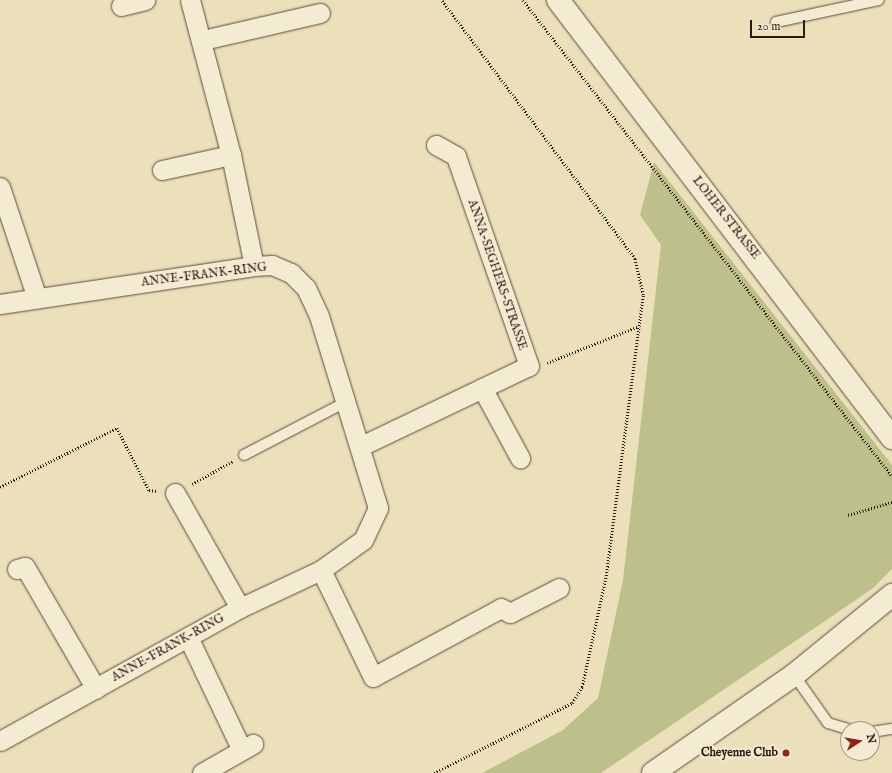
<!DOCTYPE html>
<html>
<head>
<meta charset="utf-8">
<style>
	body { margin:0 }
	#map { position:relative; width:892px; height:773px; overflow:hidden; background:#ece0ba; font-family:"IM FELL English",serif }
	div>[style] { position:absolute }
	.green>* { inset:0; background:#bec08b }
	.path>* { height:2.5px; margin-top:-1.25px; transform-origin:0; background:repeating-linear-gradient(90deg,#2c190f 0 1px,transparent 0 3px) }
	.roads { filter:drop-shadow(0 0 1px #5c4b3a) drop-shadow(0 0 1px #5c4b3a) }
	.lane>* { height:10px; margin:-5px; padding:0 5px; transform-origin:5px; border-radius:5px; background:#f3ebd2 }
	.street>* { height:19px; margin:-9.5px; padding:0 9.5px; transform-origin:9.5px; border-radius:9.5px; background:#f3ebd2 }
	.secondary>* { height:22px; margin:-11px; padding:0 11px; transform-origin:11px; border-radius:11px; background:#f3ebd2 }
	.dots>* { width:11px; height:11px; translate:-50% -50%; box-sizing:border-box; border:2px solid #f3ebd2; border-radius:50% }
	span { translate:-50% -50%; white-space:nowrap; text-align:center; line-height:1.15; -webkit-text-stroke:4px #f3ebd2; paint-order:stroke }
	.street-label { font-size:12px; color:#2c190f }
	.poi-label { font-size:12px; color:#2c190f; font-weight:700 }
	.right { translate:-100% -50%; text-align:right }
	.north { position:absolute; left:840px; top:721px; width:40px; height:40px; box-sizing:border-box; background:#f3ebd2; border:1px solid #a39784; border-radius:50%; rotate:78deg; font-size:11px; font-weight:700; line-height:16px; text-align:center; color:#2c190f }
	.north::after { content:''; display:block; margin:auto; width:14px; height:18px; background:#8f2418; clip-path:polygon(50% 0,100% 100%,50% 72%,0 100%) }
	.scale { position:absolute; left:750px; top:20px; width:55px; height:18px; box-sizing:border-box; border:2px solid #2c190f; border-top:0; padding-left:5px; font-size:12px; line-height:14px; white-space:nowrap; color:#2c190f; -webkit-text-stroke:3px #f3ebd2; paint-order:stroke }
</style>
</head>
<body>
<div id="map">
	<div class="green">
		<div style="clip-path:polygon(654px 162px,892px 465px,892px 569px,872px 589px,601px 773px,482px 773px,563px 730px,598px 698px,623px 580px,661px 245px,640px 215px)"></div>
	</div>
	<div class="path">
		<div style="left:523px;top:0;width:602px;rotate:52.22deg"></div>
		<div style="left:547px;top:363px;width:99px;rotate:-21.9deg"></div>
		<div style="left:192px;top:484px;width:47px;rotate:-29.3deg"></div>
		<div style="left:0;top:487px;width:131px;rotate:-26.8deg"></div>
		<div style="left:117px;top:428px;width:70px;rotate:62.7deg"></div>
		<div style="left:149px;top:490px;width:8px;rotate:7deg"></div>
		<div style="left:848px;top:515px;width:46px;rotate:-16.5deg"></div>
		<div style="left:434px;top:773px;width:155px;rotate:-26.9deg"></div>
		<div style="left:572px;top:703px;width:19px;rotate:-58deg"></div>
		<div style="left:582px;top:687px;width:114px;rotate:-77.8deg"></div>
		<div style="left:606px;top:576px;width:283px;rotate:-82.5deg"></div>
		<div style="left:643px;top:295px;width:37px;rotate:-103deg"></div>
		<div style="left:635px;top:259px;width:324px;rotate:-126.8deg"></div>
	</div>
	<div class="roads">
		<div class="lane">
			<div style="left:776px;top:22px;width:105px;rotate:-12.1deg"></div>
			<div style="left:244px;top:455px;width:115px;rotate:-27.5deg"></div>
			<div style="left:794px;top:675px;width:59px;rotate:54.7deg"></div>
			<div style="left:828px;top:723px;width:21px;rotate:17deg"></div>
			<div style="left:872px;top:732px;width:20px;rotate:-9deg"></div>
		</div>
		<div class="street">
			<div style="left:190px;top:0;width:160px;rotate:75.2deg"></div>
			<div style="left:231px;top:155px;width:113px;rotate:78.3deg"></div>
			<div style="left:121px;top:6px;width:25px;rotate:-14deg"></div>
			<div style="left:203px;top:40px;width:120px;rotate:-13deg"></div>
			<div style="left:162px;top:170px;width:71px;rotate:-12.3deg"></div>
			<div style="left:0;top:187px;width:117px;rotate:71.6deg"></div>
			<div style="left:0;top:304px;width:257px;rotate:-8.5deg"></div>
			<div style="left:254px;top:266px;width:18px;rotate:-3deg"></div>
			<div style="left:272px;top:265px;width:21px;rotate:23deg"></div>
			<div style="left:291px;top:273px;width:21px;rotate:45deg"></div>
			<div style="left:306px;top:288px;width:31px;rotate:65deg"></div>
			<div style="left:319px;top:316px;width:201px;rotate:72.9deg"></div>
			<div style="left:378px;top:508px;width:35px;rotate:115deg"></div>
			<div style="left:363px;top:540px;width:52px;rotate:144.5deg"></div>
			<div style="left:321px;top:570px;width:89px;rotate:154.9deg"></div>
			<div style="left:240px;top:608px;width:274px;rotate:151deg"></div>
			<div style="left:482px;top:388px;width:80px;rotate:61.5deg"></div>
			<div style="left:361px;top:446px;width:186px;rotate:-25.5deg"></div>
			<div style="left:529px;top:366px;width:222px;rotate:-109.2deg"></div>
			<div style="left:456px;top:156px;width:23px;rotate:-151deg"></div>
			<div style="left:175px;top:493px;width:132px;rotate:60.5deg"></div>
			<div style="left:17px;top:569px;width:8px;rotate:-14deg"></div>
			<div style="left:25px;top:567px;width:141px;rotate:59.8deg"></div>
			<div style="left:321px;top:570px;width:119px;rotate:64.1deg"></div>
			<div style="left:373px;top:677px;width:145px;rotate:-28.3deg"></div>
			<div style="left:501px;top:608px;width:10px;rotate:29deg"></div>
			<div style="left:510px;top:613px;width:55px;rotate:-27deg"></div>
			<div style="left:188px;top:637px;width:125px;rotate:64.5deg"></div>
			<div style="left:202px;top:773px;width:59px;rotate:-29.6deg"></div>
		</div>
		<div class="secondary">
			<div style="left:558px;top:0;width:551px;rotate:52.67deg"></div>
			<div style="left:653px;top:773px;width:172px;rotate:-34.8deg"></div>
			<div style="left:794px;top:675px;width:127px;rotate:-39.2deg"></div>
		</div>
	</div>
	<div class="dots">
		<div style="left:786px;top:753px;background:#8f2418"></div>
	</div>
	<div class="street-label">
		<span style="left:726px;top:218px;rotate:52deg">LOHER STRASSE</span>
		<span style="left:204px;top:275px;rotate:-7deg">ANNE-FRANK-RING</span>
		<span style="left:497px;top:275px;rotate:71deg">ANNA-SEGHERS-STRASSE</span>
		<span style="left:168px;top:648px;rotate:-29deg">ANNE-FRANK-RING</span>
	</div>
	<div class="poi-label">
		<span class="right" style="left:778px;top:753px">Cheyenne Club</span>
	</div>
	<div class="north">N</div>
	<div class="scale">20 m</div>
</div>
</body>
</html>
